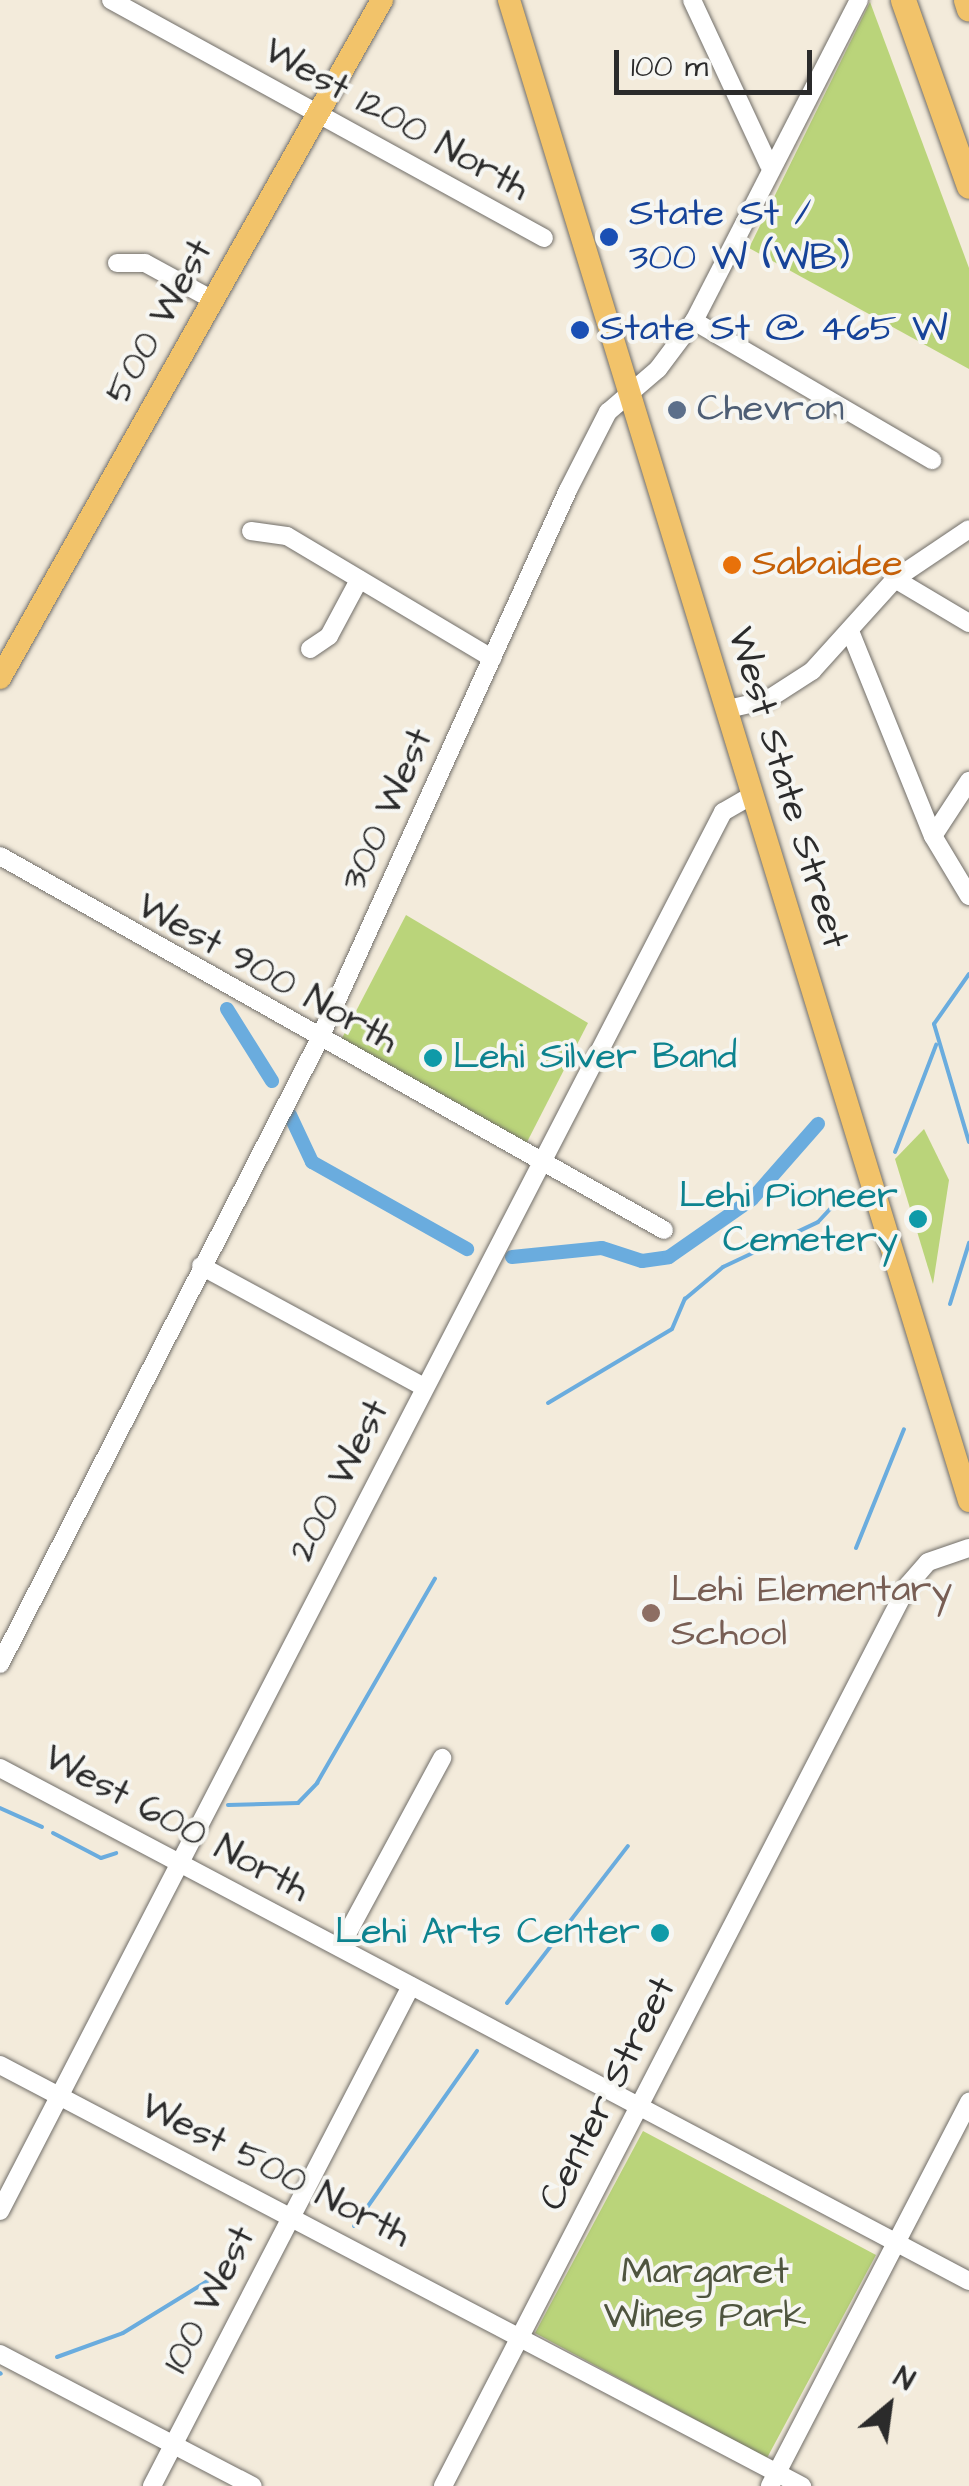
<!DOCTYPE html>
<html>
<head>
<meta charset="utf-8">
<style>
	body { margin:0 }
	#map { position:relative; width:969px; height:2486px; overflow:hidden; background:#f3ebdb; font-family:"Architects Daughter",sans-serif }
	div>[style] { position:absolute }
	.green>* { inset:0; background:#bad47a }
	.stream>* { height:4px; margin:-2px; padding:0 2px; transform-origin:2px; border-radius:2px; background:#6aacde }
	.canal>* { height:14px; margin:-7px; padding:0 7px; transform-origin:7px; border-radius:7px; background:#6aacde }
	.roads { filter:drop-shadow(0 0 2px #716e69) drop-shadow(0 0 2px #716e69) }
	.minor>* { height:18px; margin:-9px; padding:0 9px; transform-origin:9px; border-radius:9px; background:#fff }
	.major>* { height:22px; margin:-11px; padding:0 11px; transform-origin:11px; border-radius:11px; background:#f2c36a }
	.highway>* { height:25px; margin:-12.5px; padding:0 12.5px; transform-origin:12.5px; border-radius:12.5px; background:#f2c36a }
	.dots>* { width:28px; height:28px; translate:-50% -50%; box-sizing:border-box; border:5px solid #f6f6f2; border-radius:50% }
	span { translate:-50% -50%; white-space:nowrap; text-align:center; line-height:1.15; -webkit-text-stroke:8px #f6f6f2; paint-order:stroke }
	.street-label { font-size:38px; color:#2b2b2b }
	.transit-label { font-size:38px; color:#164399 }
	.left { translate:0 -50%; text-align:left }
	.service-label { font-size:38px; color:#4e5e75 }
	.food-label { font-size:38px; color:#c56008 }
	.culture-label { font-size:38px; color:#0d838f }
	.right { translate:-100% -50%; text-align:right }
	.education-label { font-size:38px; color:#785e54 }
	.park-label { font-size:38px; color:#4f553f }
	.north { position:absolute; left:839px; top:2356px; width:100px; height:100px; -webkit-text-stroke:8px #f6f6f2; paint-order:stroke; rotate:29deg; font-size:28px; font-weight:700; line-height:40px; text-align:center; color:#2b2b2b }
	.north::after { content:''; display:block; margin:auto; width:35px; height:45px; background:#2b2b2b; clip-path:polygon(50% 0,100% 100%,50% 72%,0 100%) }
	.scale { position:absolute; left:614px; top:50px; width:198px; height:45px; box-sizing:border-box; border:5px solid #2b2b2b; border-top:0; padding-left:12px; font-size:30px; line-height:35px; white-space:nowrap; color:#2b2b2b; -webkit-text-stroke:8px #f6f6f2; paint-order:stroke }
</style>
</head>
<body>
<div id="map">
	<div class="green">
		<div style="clip-path:polygon(870px 2px,969px 268px,969px 369px,749px 248px)"></div>
		<div style="clip-path:polygon(406px 915px,588px 1023px,526px 1144px,341px 1040px)"></div>
		<div style="clip-path:polygon(924px 1129px,949px 1180px,933px 1284px,895px 1159px)"></div>
		<div style="clip-path:polygon(643px 2131px,876px 2255px,767px 2458px,535px 2333px)"></div>
	</div>
	<div class="stream">
		<div style="left:969px;top:974px;width:61px;rotate:125deg"></div>
		<div style="left:934px;top:1024px;width:123px;rotate:73.5deg"></div>
		<div style="left:895px;top:1152px;width:115px;rotate:-69deg"></div>
		<div style="left:950px;top:1304px;width:64px;rotate:-72.7deg"></div>
		<div style="left:548px;top:1403px;width:144px;rotate:-30.8deg"></div>
		<div style="left:672px;top:1329px;width:33px;rotate:-67deg"></div>
		<div style="left:685px;top:1299px;width:50px;rotate:-40.1deg"></div>
		<div style="left:723px;top:1267px;width:105px;rotate:-25.3deg"></div>
		<div style="left:818px;top:1222px;width:35px;rotate:-47deg"></div>
		<div style="left:856px;top:1548px;width:128px;rotate:-68deg"></div>
		<div style="left:228px;top:1805px;width:70px;rotate:-1.6deg"></div>
		<div style="left:298px;top:1803px;width:28px;rotate:-46deg"></div>
		<div style="left:317px;top:1783px;width:236px;rotate:-60deg"></div>
		<div style="left:0;top:1808px;width:46px;rotate:24.3deg"></div>
		<div style="left:53px;top:1833px;width:54px;rotate:27.5deg"></div>
		<div style="left:101px;top:1858px;width:16px;rotate:-18deg"></div>
		<div style="left:507px;top:2003px;width:198px;rotate:-52.4deg"></div>
		<div style="left:354px;top:2226px;width:214px;rotate:-54.9deg"></div>
		<div style="left:57px;top:2357px;width:70px;rotate:-20deg"></div>
		<div style="left:123px;top:2333px;width:113px;rotate:-31.6deg"></div>
		<div style="left:0;top:2373px;width:1px;rotate:45deg"></div>
	</div>
	<div class="canal">
		<div style="left:227px;top:1009px;width:85px;rotate:58deg"></div>
		<div style="left:290px;top:1115px;width:52px;rotate:64.9deg"></div>
		<div style="left:312px;top:1162px;width:178px;rotate:29.3deg"></div>
		<div style="left:512px;top:1257px;width:90px;rotate:-5.7deg"></div>
		<div style="left:602px;top:1248px;width:42px;rotate:18deg"></div>
		<div style="left:642px;top:1261px;width:27px;rotate:-8deg"></div>
		<div style="left:669px;top:1257px;width:101px;rotate:-34.9deg"></div>
		<div style="left:752px;top:1199px;width:100px;rotate:-48.7deg"></div>
	</div>
	<div class="roads">
		<div class="minor">
			<div style="left:111px;top:0;width:494px;rotate:28.8deg"></div>
			<div style="left:692px;top:0;width:182px;rotate:65deg"></div>
			<div style="left:117px;top:263px;width:28px"></div>
			<div style="left:145px;top:263px;width:77px;rotate:28.6deg"></div>
			<div style="left:694px;top:321px;width:276px;rotate:30.3deg"></div>
			<div style="left:251px;top:531px;width:36px;rotate:8deg"></div>
			<div style="left:287px;top:536px;width:239px;rotate:30.8deg"></div>
			<div style="left:895px;top:579px;width:86px;rotate:30.7deg"></div>
			<div style="left:850px;top:631px;width:221px;rotate:68deg"></div>
			<div style="left:933px;top:836px;width:70px;rotate:59deg"></div>
			<div style="left:310px;top:649px;width:23px;rotate:-34deg"></div>
			<div style="left:329px;top:636px;width:64px;rotate:-61.8deg"></div>
			<div style="left:728px;top:709px;width:40px;rotate:-13deg"></div>
			<div style="left:767px;top:700px;width:54px;rotate:-32.8deg"></div>
			<div style="left:812px;top:671px;width:124px;rotate:-47.9deg"></div>
			<div style="left:895px;top:579px;width:89px;rotate:-34deg"></div>
			<div style="left:933px;top:836px;width:66px;rotate:-56.8deg"></div>
			<div style="left:0;top:856px;width:762px;rotate:29.39deg"></div>
			<div style="left:201px;top:1266px;width:254px;rotate:28.5deg"></div>
			<div style="left:0;top:1664px;width:699px;rotate:-62.92deg"></div>
			<div style="left:318px;top:1042px;width:606px;rotate:-65.63deg"></div>
			<div style="left:568px;top:490px;width:88px;rotate:-62.9deg"></div>
			<div style="left:608px;top:412px;width:66px;rotate:-40.7deg"></div>
			<div style="left:658px;top:369px;width:60px;rotate:-53.1deg"></div>
			<div style="left:694px;top:321px;width:361px;rotate:-62.8deg"></div>
			<div style="left:0;top:1768px;width:1096px;rotate:27.9deg"></div>
			<div style="left:340px;top:1947px;width:215px;rotate:-61.6deg"></div>
			<div style="left:0;top:2065px;width:906px;rotate:27.7deg"></div>
			<div style="left:0;top:2211px;width:1575px;rotate:-62.67deg"></div>
			<div style="left:723px;top:812px;width:34px;rotate:-30deg"></div>
			<div style="left:0;top:2354px;width:285px;rotate:27.6deg"></div>
			<div style="left:152px;top:2486px;width:563px;rotate:-62.62deg"></div>
			<div style="left:443px;top:2486px;width:1014px;rotate:-62.7deg"></div>
			<div style="left:908px;top:1585px;width:30px;rotate:-49deg"></div>
			<div style="left:928px;top:1562px;width:43px;rotate:-18.9deg"></div>
			<div style="left:770px;top:2486px;width:433px;rotate:-62.6deg"></div>
		</div>
		<div class="major">
			<div style="left:509px;top:0;width:1570px;rotate:72.96deg"></div>
			<div style="left:0;top:678px;width:778px;rotate:-60.6deg"></div>
		</div>
		<div class="highway">
			<div style="left:903px;top:0;width:197px;rotate:70.5deg"></div>
			<div style="left:966px;top:0;width:9px;rotate:72deg"></div>
		</div>
	</div>
	<div class="dots">
		<div style="left:609px;top:237px;background:#1a4fb4"></div>
		<div style="left:580px;top:330px;background:#1a4fb4"></div>
		<div style="left:677px;top:410px;background:#5c6f8a"></div>
		<div style="left:732px;top:565px;background:#e8710a"></div>
		<div style="left:433px;top:1058px;background:#0f9aa8"></div>
		<div style="left:918px;top:1219px;background:#0f9aa8"></div>
		<div style="left:651px;top:1613px;background:#8d6e63"></div>
		<div style="left:660px;top:1933px;background:#0f9aa8"></div>
	</div>
	<div class="street-label">
		<span style="left:396px;top:120px;rotate:29deg">West 1200 North</span>
		<span style="left:160px;top:322px;rotate:-61deg">500 West</span>
		<span style="left:787px;top:788px;rotate:73deg">West State Street</span>
		<span style="left:388px;top:810px;rotate:-66deg">300 West</span>
		<span style="left:267px;top:974px;rotate:29deg">West 900 North</span>
		<span style="left:340px;top:1481px;rotate:-63deg">200 West</span>
		<span style="left:176px;top:1824px;rotate:28deg">West 600 North</span>
		<span style="left:608px;top:2094px;rotate:-63deg">Center Street</span>
		<span style="left:275px;top:2171px;rotate:27deg">West 500 North</span>
		<span style="left:210px;top:2300px;rotate:-63deg">100 West</span>
	</div>
	<div class="transit-label">
		<span class="left" style="left:629px;top:237px">State St /<br>300 W (WB)</span>
		<span class="left" style="left:600px;top:330px">State St @ 465 W</span>
	</div>
	<div class="service-label">
		<span class="left" style="left:697px;top:410px">Chevron</span>
	</div>
	<div class="food-label">
		<span class="left" style="left:752px;top:565px">Sabaidee</span>
	</div>
	<div class="culture-label">
		<span class="left" style="left:453px;top:1058px">Lehi Silver Band</span>
		<span class="right" style="left:898px;top:1219px">Lehi Pioneer<br>Cemetery</span>
		<span class="right" style="left:640px;top:1933px">Lehi Arts Center</span>
	</div>
	<div class="education-label">
		<span class="left" style="left:671px;top:1613px">Lehi Elementary<br>School</span>
	</div>
	<div class="park-label">
		<span style="left:705px;top:2295px">Margaret<br>Wines Park</span>
	</div>
	<div class="north">N</div>
	<div class="scale">100 m</div>
</div>
</body>
</html>
